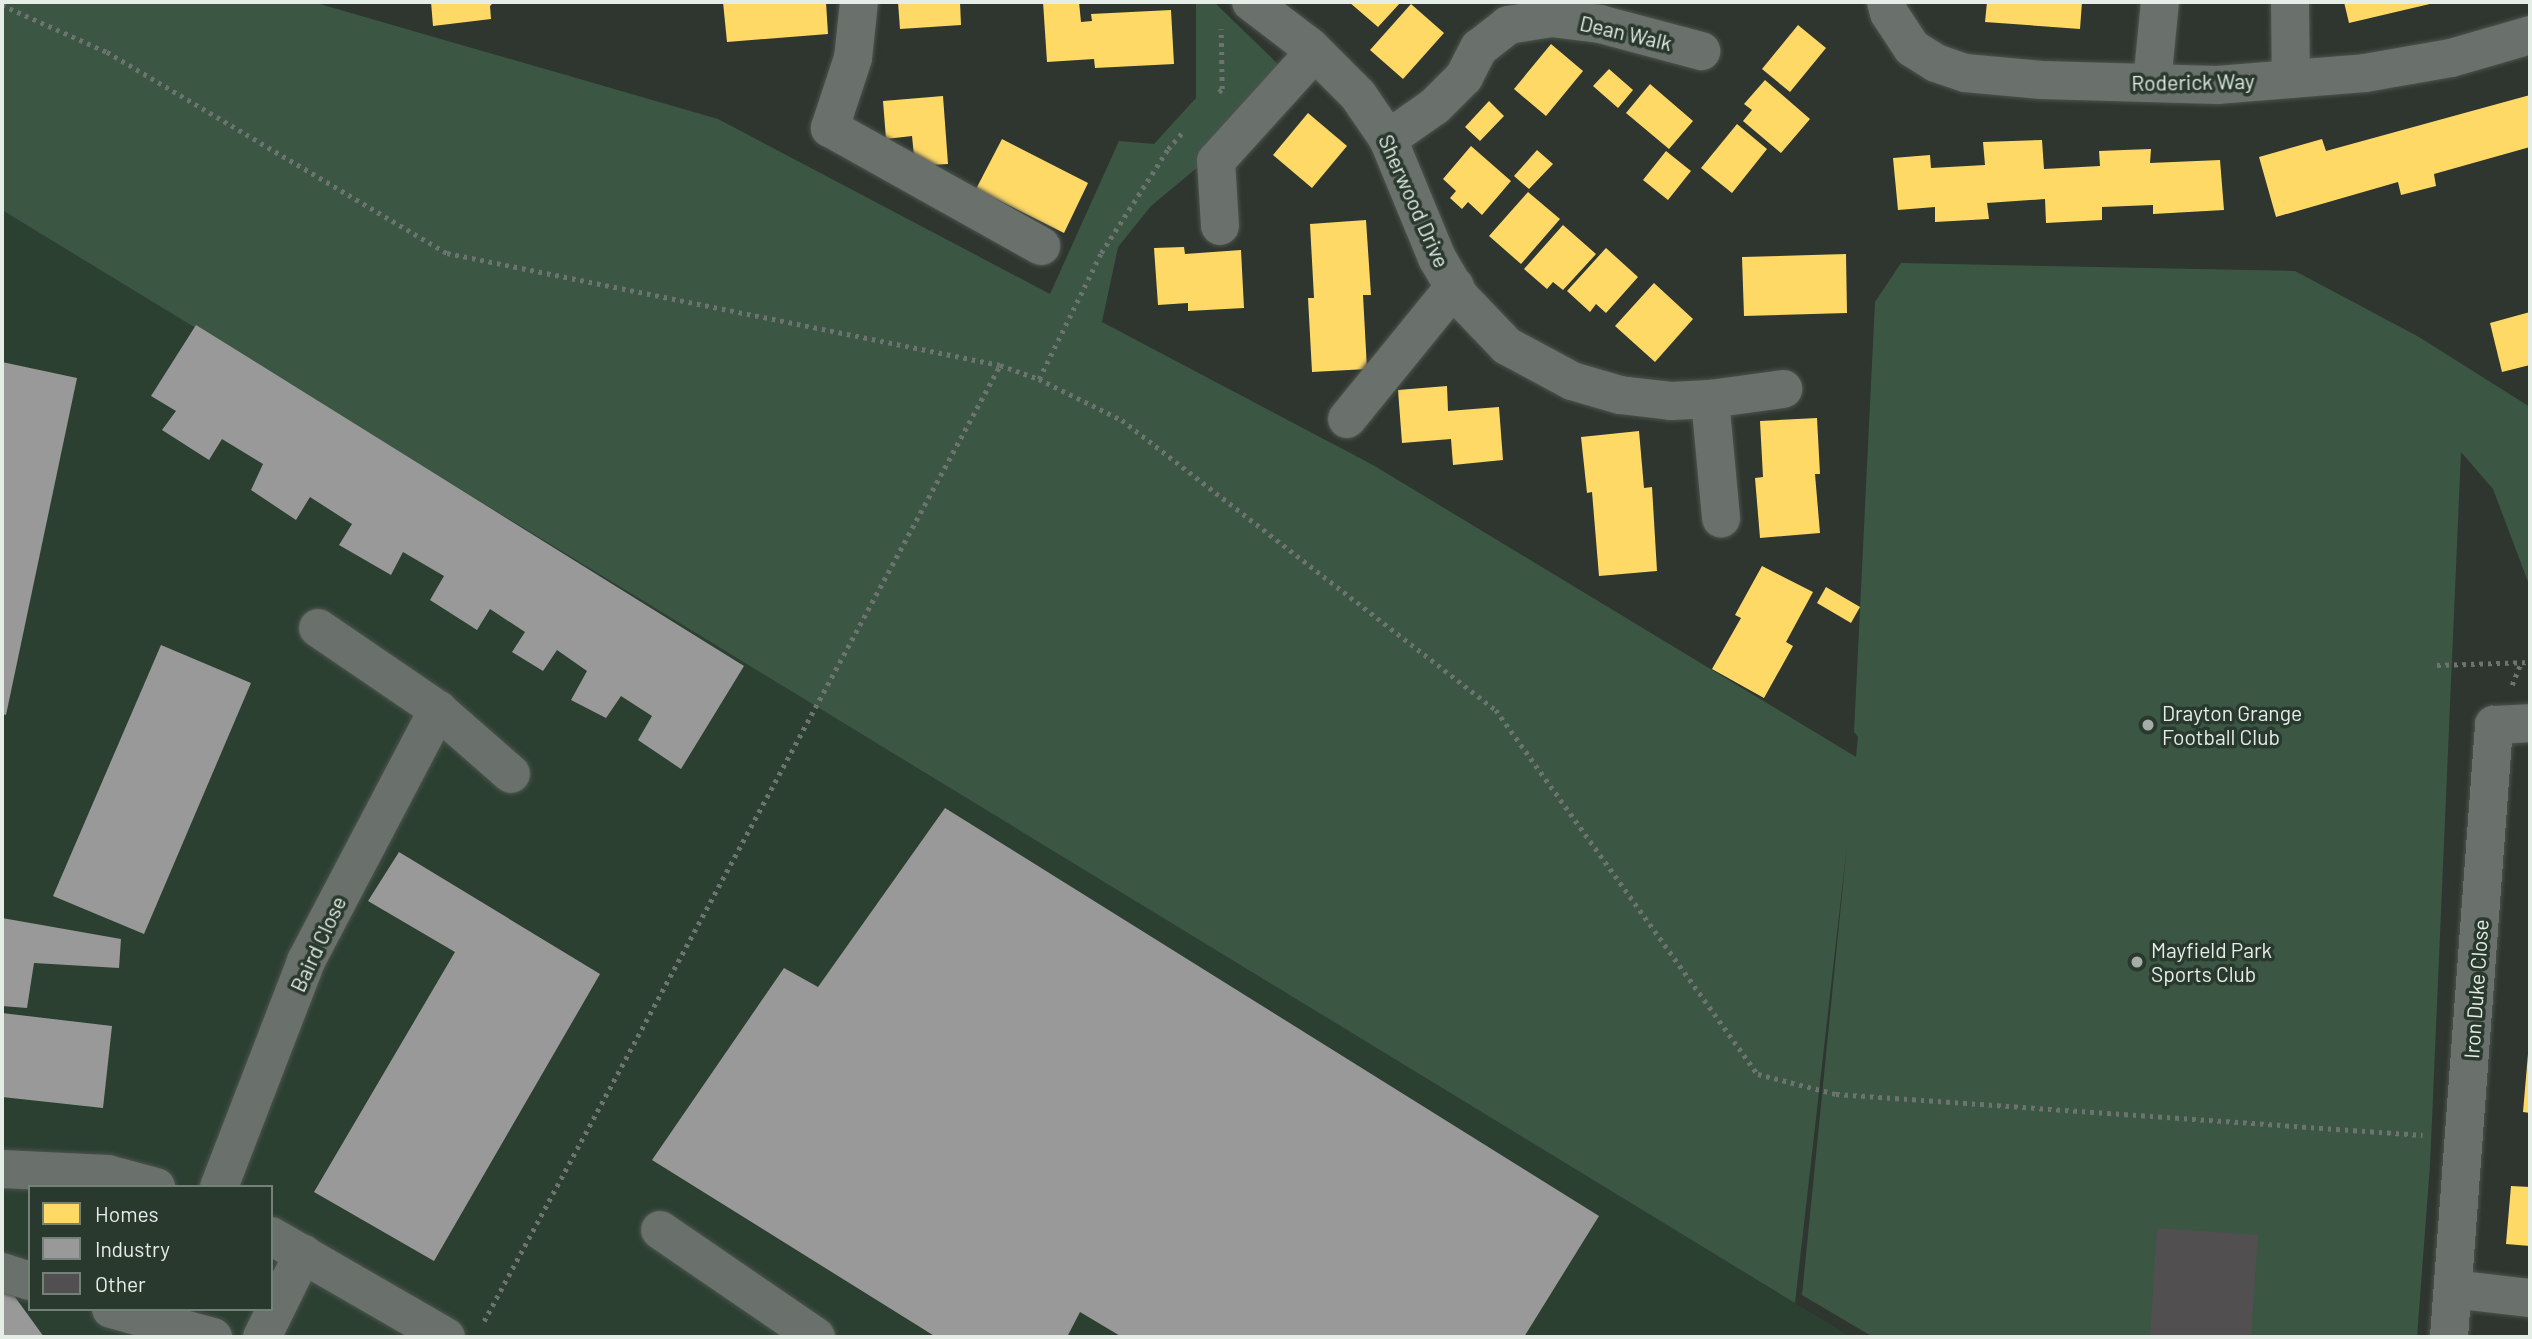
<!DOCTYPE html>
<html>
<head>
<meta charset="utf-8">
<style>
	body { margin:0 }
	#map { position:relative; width:2532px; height:1339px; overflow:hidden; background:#2e362f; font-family:Barlow,sans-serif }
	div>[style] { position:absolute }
	.built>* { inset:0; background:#2c4032 }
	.green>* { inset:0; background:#3b5744 }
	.homes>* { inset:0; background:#ffd966 }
	.industry>* { inset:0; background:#999 }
	.building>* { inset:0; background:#524f51 }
	.path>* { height:4.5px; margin-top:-2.25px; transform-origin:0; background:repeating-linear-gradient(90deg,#6d736f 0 3.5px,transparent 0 8.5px) }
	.roads { filter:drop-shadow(0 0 2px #4c534d) drop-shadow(0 0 2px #4c534d) }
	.minor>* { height:38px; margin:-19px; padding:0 19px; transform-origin:19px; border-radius:19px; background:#6a706b }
	.dots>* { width:19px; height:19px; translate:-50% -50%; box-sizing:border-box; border:4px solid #2a392e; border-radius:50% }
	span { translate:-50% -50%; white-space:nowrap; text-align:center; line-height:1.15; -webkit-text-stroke:7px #2a392e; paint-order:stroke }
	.street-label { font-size:21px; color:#e4ede6 }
	.poi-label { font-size:21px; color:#e4ede6 }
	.left { translate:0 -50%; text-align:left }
	.frame { position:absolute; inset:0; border:4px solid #e4ede6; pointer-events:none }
	.legend { position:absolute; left:28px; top:1185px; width:245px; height:126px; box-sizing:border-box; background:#2a392e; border:2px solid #748178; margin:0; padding:9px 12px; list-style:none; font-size:21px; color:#e4ede6 }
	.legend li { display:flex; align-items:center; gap:14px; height:35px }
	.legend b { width:35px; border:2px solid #748178 }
</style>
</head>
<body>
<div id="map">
	<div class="built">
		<div style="clip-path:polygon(evenodd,2px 210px,1795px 1303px,1851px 1337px,2px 1337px,2px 210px,30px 1187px,271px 1187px,271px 1309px,30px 1309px,30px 1187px)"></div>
	</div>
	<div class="green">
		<div style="clip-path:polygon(2px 2px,313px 2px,718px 119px,1050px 294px,1119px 141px,1154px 144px,1196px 98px,1196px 2px,1214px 2px,1284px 70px,1214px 134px,1204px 162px,1151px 206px,1118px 247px,1102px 322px,1373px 465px,1856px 757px,1858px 737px,1854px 732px,1875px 302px,1901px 263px,2295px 271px,2419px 337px,2530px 407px,2530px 587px,2493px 489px,2461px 452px,2430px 1165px,2417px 1337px,1873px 1337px,1802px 1295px,1847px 845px,1795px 1303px,2px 210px)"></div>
	</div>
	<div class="homes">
		<div style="clip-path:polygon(431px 2px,494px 2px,490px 6px,491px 19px,433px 26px)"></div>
		<div style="clip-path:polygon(723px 2px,826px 2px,828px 34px,727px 42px)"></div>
		<div style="clip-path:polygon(898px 2px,960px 2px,961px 25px,900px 29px)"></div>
		<div style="clip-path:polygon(1043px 2px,1079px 2px,1081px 22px,1092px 21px,1091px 14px,1171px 10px,1174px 64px,1095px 68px,1094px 59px,1047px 62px)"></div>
		<div style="clip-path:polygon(1349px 2px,1401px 2px,1378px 27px)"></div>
		<div style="clip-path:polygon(1987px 2px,2082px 2px,2080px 29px,1985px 22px)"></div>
		<div style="clip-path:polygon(2344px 2px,2434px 2px,2434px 3px,2349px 23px)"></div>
		<div style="clip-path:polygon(1411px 4px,1444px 33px,1403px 79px,1370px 50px)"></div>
		<div style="clip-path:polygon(1798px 25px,1826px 48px,1790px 92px,1762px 69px)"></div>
		<div style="clip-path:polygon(1551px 44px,1583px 71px,1546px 116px,1514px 89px)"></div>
		<div style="clip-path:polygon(1609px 69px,1633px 90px,1618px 108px,1593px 86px)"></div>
		<div style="clip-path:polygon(1765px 80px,1810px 119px,1781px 153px,1743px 121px,1752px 110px,1744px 104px)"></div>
		<div style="clip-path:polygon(1650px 84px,1693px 121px,1669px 149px,1626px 113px)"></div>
		<div style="clip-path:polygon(2530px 95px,2530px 147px,2434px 174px,2436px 186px,2401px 195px,2398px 182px,2276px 217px,2259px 157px,2322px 139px,2326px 151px)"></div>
		<div style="clip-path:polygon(943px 96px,948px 164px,915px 166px,912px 136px,886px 139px,883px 101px)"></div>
		<div style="clip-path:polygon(1489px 101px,1504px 116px,1480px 141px,1465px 127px)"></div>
		<div style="clip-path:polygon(1308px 113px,1347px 146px,1312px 188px,1273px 155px)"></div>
		<div style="clip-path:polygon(1737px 124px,1767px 149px,1732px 193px,1701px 168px)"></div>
		<div style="clip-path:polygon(1002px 139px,1088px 183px,1064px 233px,976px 189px)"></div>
		<div style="clip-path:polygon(2042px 140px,2044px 169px,2100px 166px,2099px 151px,2124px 150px,2151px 149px,2150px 163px,2220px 160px,2224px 210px,2153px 214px,2153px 205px,2102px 207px,2102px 220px,2046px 223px,2045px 199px,1987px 203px,1989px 219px,1935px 222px,1935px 207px,1898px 210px,1893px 158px,1930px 155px,1931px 168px,1985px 165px,1983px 142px)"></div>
		<div style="clip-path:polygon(1471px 146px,1511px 181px,1482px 215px,1468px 202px,1462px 209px,1450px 198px,1456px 191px,1443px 179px)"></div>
		<div style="clip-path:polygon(1537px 150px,1553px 164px,1529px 189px,1514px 176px)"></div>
		<div style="clip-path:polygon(1666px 151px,1691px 171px,1668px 200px,1643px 180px)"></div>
		<div style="clip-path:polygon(1528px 192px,1560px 219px,1521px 264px,1489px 236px)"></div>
		<div style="clip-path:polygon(1366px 220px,1371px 295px,1363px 295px,1367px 369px,1312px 372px,1308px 298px,1314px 298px,1310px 224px)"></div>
		<div style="clip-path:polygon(1563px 225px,1596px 254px,1563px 290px,1553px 282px,1547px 289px,1524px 269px)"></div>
		<div style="clip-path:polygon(1184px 247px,1185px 254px,1241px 250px,1244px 308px,1188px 311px,1188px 303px,1158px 305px,1154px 248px)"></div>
		<div style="clip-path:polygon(1606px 248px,1638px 277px,1606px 313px,1596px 304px,1590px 312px,1567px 291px)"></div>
		<div style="clip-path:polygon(1846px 254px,1847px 313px,1744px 316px,1742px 257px)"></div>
		<div style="clip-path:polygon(1654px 283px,1693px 319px,1655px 362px,1615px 326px)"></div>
		<div style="clip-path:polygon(2530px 312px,2530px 365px,2502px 372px,2490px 323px)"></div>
		<div style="clip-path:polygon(1447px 386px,1448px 411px,1499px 407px,1503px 460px,1453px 465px,1451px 439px,1402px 443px,1398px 390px)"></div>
		<div style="clip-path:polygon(1817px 418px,1820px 474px,1815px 474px,1820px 533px,1760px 538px,1755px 478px,1763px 477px,1760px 421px)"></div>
		<div style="clip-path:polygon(1639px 431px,1644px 488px,1652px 487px,1657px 571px,1599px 576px,1592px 492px,1587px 493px,1581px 437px)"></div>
		<div style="clip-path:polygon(1762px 566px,1813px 592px,1786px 642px,1793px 646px,1764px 698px,1712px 669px,1741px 618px,1735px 615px)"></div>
		<div style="clip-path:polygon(1826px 587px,1860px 607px,1851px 623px,1817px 603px)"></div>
		<div style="clip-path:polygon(2528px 1054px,2530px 1054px,2530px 1113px,2523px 1112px)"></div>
		<div style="clip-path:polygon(2511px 1186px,2530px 1187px,2530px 1246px,2506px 1244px)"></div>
	</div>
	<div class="industry">
		<div style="clip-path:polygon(196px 325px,744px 666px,681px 769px,638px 740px,652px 716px,621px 696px,606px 718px,571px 700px,587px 671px,557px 650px,543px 671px,512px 652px,525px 632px,490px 609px,477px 630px,430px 600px,444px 576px,403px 552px,391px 575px,339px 545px,352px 524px,310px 497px,296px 520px,251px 490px,263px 464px,222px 439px,209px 460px,162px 430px,176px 411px,151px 396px)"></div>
		<div style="clip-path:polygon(2px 362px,77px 378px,6px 715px,2px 714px)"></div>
		<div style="clip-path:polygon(161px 645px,251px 683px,144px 934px,53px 896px)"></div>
		<div style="clip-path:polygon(945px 808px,1599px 1216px,1524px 1337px,1122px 1337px,1080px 1312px,1067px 1337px,936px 1337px,652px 1160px,784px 968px,818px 987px)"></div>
		<div style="clip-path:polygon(399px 852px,600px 974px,434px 1261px,314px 1192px,455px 952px,368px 901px)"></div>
		<div style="clip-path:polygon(2px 918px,121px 939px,119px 968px,34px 963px,27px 1008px,2px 1006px)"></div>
		<div style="clip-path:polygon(2px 1013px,112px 1026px,103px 1108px,2px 1097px)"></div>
		<div style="clip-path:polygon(2px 1279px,44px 1337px,2px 1337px)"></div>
	</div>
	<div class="building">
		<div style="clip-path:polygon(2157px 1228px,2258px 1235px,2251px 1337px,2150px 1337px)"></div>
	</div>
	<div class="path">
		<div style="left:2px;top:5px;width:115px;rotate:24.1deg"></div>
		<div style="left:107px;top:52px;width:395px;rotate:30.6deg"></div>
		<div style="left:447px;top:253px;width:564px;rotate:11.45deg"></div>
		<div style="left:1000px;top:365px;width:41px;rotate:19.7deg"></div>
		<div style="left:1039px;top:379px;width:93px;rotate:26.3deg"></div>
		<div style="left:1122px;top:420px;width:473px;rotate:37.8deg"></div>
		<div style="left:1496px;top:710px;width:448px;rotate:54.3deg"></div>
		<div style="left:1758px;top:1074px;width:81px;rotate:14.4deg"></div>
		<div style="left:1836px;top:1094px;width:588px;rotate:4deg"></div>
		<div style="left:1219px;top:92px;width:4px;rotate:-45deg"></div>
		<div style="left:1222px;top:89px;width:60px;rotate:-91deg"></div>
		<div style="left:1039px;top:379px;width:140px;rotate:-63.8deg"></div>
		<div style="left:1101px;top:253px;width:124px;rotate:-57.2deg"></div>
		<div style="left:1168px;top:149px;width:21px;rotate:-49deg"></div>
		<div style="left:2437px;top:665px;width:93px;rotate:-1.8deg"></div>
		<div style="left:2512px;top:685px;width:24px;rotate:-68deg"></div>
		<div style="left:484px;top:1321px;width:1086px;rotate:-61.64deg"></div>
	</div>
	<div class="roads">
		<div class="minor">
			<div style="left:859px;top:2px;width:56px;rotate:96.1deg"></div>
			<div style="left:853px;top:58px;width:74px;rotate:108.2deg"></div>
			<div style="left:830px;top:128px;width:242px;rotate:29.2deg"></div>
			<div style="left:1251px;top:2px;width:74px;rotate:37.3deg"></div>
			<div style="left:1310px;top:47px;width:68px;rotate:45deg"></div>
			<div style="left:1358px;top:95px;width:53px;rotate:55.7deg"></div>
			<div style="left:1388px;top:139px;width:129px;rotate:67.6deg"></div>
			<div style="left:1437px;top:258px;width:45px;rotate:59.5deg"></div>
			<div style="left:1460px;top:297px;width:68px;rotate:46.2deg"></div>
			<div style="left:1507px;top:346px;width:74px;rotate:28.3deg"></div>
			<div style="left:1572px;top:381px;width:50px;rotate:16.3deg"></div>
			<div style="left:1620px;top:395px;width:51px;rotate:6.7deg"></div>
			<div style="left:1671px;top:401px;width:39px;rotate:-3deg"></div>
			<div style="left:1710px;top:399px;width:74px;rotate:-7.8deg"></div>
			<div style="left:1886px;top:2px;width:11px;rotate:75deg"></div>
			<div style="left:1889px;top:13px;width:42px;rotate:56.7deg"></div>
			<div style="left:1912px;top:48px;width:28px;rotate:32deg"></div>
			<div style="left:1936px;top:63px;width:31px;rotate:19deg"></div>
			<div style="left:1965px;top:73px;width:77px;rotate:5.2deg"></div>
			<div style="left:2042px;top:80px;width:175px;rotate:1.6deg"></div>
			<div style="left:2217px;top:85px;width:148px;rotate:-4.6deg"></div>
			<div style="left:2365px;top:73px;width:87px;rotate:-9.9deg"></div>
			<div style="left:2451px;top:58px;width:82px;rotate:-16.2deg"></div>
			<div style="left:2290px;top:2px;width:77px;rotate:89.3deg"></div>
			<div style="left:2152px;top:83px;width:81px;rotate:-84.4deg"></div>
			<div style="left:1388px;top:139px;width:57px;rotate:-35.1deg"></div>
			<div style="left:1435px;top:106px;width:41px;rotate:-45deg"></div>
			<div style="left:1464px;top:77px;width:33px;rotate:-63deg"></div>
			<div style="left:1479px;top:48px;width:37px;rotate:-38deg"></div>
			<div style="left:1508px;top:25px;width:44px;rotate:-9.2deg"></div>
			<div style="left:1551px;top:18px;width:49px;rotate:7deg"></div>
			<div style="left:1600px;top:24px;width:105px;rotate:15deg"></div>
			<div style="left:1220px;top:226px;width:65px;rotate:-93.5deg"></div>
			<div style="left:1216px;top:161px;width:147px;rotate:-47.8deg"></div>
			<div style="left:1710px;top:399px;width:120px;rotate:84.7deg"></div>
			<div style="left:1347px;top:419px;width:171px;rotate:-50.9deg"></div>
			<div style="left:318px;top:628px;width:145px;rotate:34.3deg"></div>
			<div style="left:438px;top:710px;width:97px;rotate:41.2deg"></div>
			<div style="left:2px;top:1169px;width:106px;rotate:2.7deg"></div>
			<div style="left:108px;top:1174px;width:50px;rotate:15.2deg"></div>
			<div style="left:219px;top:1187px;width:242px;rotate:-68.9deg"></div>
			<div style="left:306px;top:961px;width:284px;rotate:-62.3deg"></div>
			<div style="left:660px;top:1230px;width:189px;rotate:34.4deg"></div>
			<div style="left:271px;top:1236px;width:202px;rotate:30deg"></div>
			<div style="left:2px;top:1272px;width:29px;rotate:18deg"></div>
			<div style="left:2453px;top:1289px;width:78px;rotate:6.7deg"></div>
			<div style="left:111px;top:1309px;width:106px;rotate:15.4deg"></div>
			<div style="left:262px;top:1337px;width:93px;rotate:-63.7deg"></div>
			<div style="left:2449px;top:1337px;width:614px;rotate:-85.79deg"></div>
			<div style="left:2494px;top:725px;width:36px;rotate:-3deg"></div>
		</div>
	</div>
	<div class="dots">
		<div style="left:2148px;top:725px;background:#a4ada6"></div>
		<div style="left:2137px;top:962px;background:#a4ada6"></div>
	</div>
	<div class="street-label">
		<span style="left:1626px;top:33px;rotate:13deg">Dean Walk</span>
		<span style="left:2193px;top:82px;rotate:-1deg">Roderick Way</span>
		<span style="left:1414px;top:201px;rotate:66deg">Sherwood Drive</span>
		<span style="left:318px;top:944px;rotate:-65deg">Baird Close</span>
		<span style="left:2476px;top:989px;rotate:-86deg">Iron Duke Close</span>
	</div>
	<div class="poi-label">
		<span class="left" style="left:2162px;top:725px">Drayton Grange<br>Football Club</span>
		<span class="left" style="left:2151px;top:962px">Mayfield Park<br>Sports Club</span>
	</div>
	<div class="frame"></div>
	<ul class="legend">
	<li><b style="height:19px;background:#ffd966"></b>Homes</li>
	<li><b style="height:19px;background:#999"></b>Industry</li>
	<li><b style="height:19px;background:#524f51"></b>Other</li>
	</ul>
</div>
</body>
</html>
